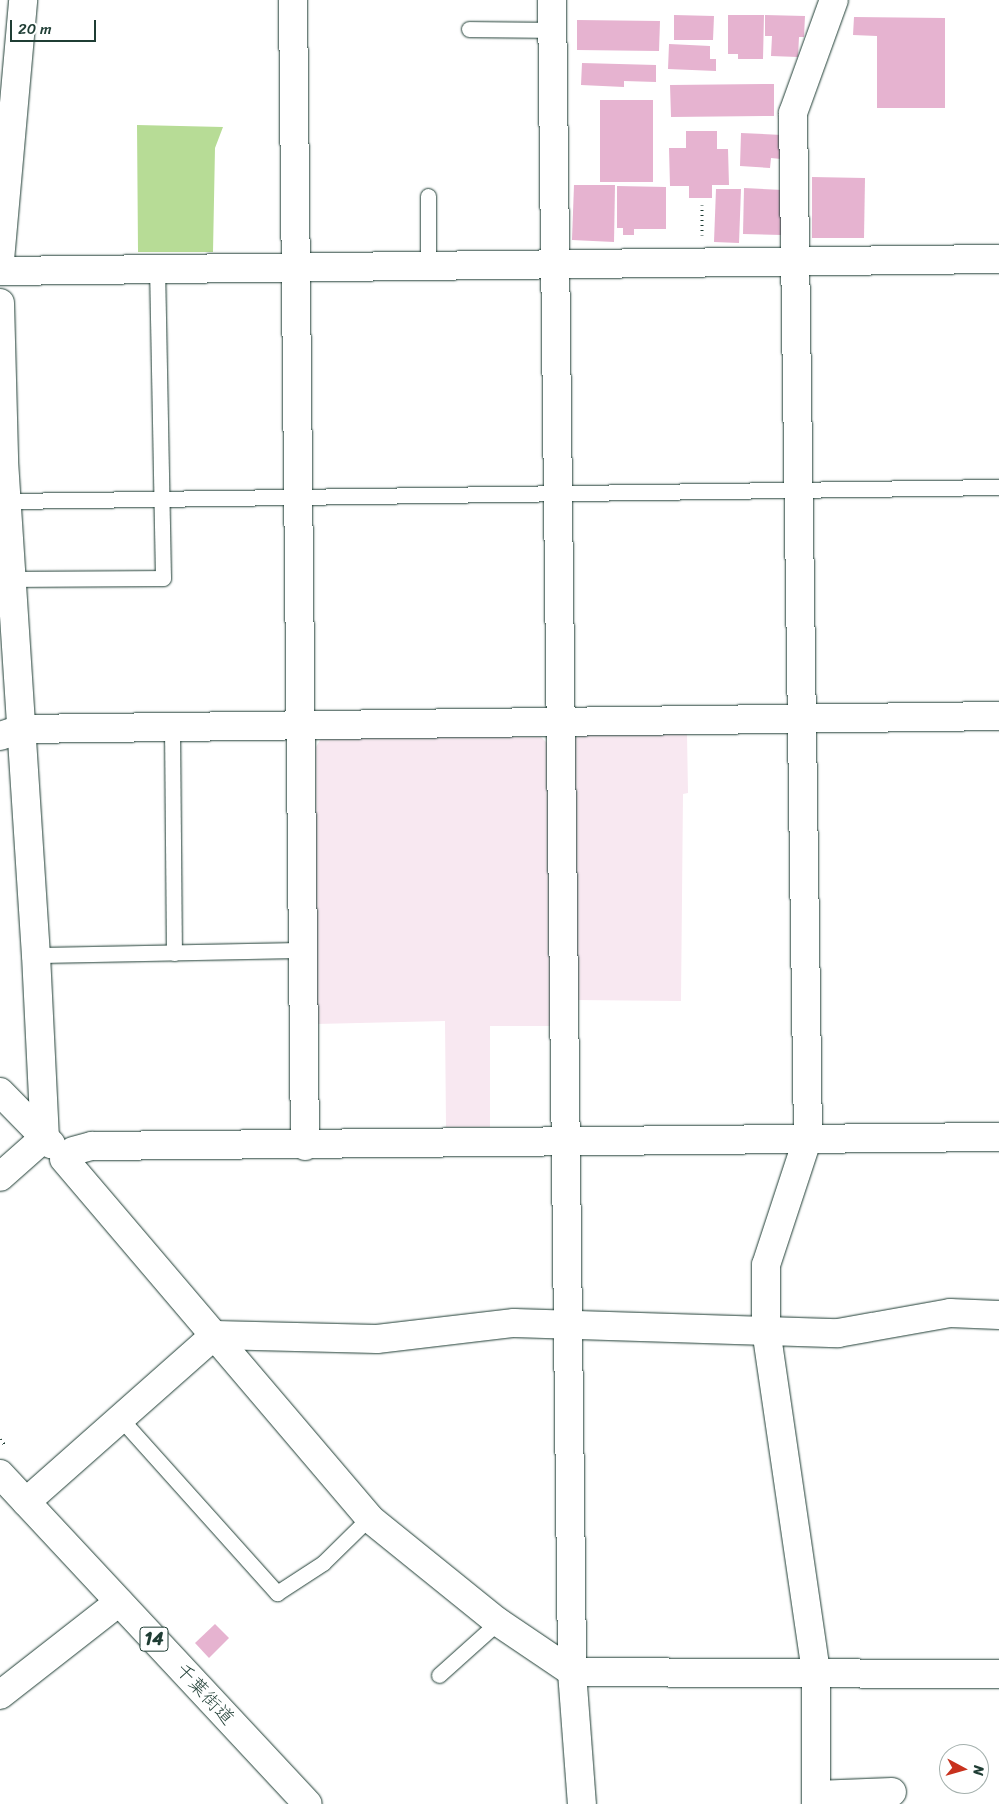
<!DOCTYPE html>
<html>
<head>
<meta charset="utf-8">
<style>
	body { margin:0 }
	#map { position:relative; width:999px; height:1804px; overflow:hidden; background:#fff; font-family:Sriracha,"Klee One",sans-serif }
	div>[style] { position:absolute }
	.built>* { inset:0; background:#f8e8f1 }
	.green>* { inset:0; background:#b7dc96 }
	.building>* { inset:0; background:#e6b3d0 }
	.path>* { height:3px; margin-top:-1.5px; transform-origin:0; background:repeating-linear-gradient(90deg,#1f3d34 0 1px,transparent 0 5px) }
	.roads { filter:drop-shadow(0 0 1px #1f3d34) drop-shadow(0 0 1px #1f3d34) }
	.service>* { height:15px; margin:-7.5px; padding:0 7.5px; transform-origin:7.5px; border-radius:7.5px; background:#fff }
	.minor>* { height:28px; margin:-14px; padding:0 14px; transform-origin:14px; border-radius:14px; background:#fff }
	.tertiary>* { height:28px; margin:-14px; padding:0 14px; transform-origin:14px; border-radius:14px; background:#fff }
	.trunk>* { height:28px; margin:-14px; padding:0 14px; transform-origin:14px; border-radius:14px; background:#fff }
	span { translate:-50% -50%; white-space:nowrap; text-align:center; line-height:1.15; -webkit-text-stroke:4px #fff; paint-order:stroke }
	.shield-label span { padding:1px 4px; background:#fff; border:1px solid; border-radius:4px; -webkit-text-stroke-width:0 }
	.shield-label { font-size:18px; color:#1f3d34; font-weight:700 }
	.street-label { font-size:19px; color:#1f3d34 }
	.north { position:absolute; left:939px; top:1744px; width:50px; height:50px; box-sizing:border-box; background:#fff; border:1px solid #a5b1ae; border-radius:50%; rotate:96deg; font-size:14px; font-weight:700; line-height:20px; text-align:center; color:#1f3d34 }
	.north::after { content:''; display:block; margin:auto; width:18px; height:22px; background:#c8321e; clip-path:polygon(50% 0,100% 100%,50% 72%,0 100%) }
	.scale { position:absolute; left:10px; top:20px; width:86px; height:22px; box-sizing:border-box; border:2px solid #1f3d34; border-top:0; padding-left:6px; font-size:15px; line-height:18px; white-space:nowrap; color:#1f3d34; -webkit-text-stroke:4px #fff; paint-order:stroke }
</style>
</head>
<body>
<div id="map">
	<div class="built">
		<div style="clip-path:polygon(687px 733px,688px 793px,683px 794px,681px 1001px,575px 1000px,553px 1026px,490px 1026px,490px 1127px,446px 1127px,445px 1021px,316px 1024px,316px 747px,322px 737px,541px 737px,549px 745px,572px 741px,581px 734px)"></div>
	</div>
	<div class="green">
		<div style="clip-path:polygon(137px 125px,223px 127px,215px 148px,213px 252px,138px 252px)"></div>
	</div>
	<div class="building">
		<div style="clip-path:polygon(674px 15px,714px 16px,713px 40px,674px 40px)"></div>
		<div style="clip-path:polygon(728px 15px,764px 15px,763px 59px,738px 59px,738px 54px,728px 54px)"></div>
		<div style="clip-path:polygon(765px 15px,805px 16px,804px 37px,799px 37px,798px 57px,771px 56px,772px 36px,765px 36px)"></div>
		<div style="clip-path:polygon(854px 17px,945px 18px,945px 108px,877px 108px,877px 36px,853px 35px)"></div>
		<div style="clip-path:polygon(577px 20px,660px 21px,659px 51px,577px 50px)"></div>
		<div style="clip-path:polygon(669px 44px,710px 46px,710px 59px,716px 59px,716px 71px,668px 69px)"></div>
		<div style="clip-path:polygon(582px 63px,656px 65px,656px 82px,624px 81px,624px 87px,581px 85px)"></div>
		<div style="clip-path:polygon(774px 84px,774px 116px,671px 117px,670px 85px)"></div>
		<div style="clip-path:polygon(600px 100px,653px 100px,653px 182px,600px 182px)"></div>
		<div style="clip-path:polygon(686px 131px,717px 131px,717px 149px,728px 149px,729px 185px,712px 185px,712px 198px,689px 198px,689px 186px,670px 186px,669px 148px,686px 148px)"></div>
		<div style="clip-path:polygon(741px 133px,782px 135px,781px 159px,771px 158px,770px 168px,740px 166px)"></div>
		<div style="clip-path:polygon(812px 177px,865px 178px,864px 238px,812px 238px)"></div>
		<div style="clip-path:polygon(574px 185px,615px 185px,614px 242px,572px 240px)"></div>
		<div style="clip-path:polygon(617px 186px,666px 187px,666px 229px,634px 229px,634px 235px,623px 235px,623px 228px,617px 228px)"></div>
		<div style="clip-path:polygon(744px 188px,783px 190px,782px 235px,743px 234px)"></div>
		<div style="clip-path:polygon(716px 189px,741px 189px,739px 243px,714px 242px)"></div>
		<div style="clip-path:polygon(215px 1624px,229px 1638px,209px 1658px,195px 1643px)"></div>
	</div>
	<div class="path">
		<div style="left:702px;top:235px;width:30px;rotate:-90deg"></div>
		<div style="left:0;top:1439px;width:9px;rotate:49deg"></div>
	</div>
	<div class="roads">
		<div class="service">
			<div style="left:469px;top:29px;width:84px;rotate:0.7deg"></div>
			<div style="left:428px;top:265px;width:69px;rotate:-90deg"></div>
			<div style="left:8px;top:501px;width:991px;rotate:-0.81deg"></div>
			<div style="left:12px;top:579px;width:151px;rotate:-0.4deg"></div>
			<div style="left:163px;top:578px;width:309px;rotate:-91.1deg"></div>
			<div style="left:172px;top:727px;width:226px;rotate:89.5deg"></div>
			<div style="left:36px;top:955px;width:268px;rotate:-1.1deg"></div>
			<div style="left:121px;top:1419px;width:234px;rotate:48.1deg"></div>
			<div style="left:277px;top:1593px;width:55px;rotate:-33.1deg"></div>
			<div style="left:323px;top:1563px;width:64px;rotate:-44.4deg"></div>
			<div style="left:439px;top:1675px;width:79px;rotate:-41.9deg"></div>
		</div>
		<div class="minor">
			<div style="left:293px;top:0;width:1146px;rotate:89.4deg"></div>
			<div style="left:552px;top:0;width:1672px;rotate:89.31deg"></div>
			<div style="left:572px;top:1672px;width:132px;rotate:85.7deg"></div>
			<div style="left:0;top:260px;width:261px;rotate:-84.9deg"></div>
			<div style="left:0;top:271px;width:999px;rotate:-0.69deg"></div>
			<div style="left:0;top:303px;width:158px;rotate:88.5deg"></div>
			<div style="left:4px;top:461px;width:495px;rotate:86.3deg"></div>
			<div style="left:36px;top:955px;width:182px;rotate:87.2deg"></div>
			<div style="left:45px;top:1137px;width:60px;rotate:138.4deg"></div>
			<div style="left:0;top:736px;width:23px;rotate:-18deg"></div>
			<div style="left:22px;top:729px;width:977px;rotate:-0.76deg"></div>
			<div style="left:0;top:1092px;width:73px;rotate:45.6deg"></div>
			<div style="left:64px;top:1159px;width:471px;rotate:49.6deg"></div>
			<div style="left:369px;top:1518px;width:166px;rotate:38.9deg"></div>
			<div style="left:498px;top:1622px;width:89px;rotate:34deg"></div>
			<div style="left:572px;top:1672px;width:427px;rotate:0.3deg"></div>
			<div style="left:26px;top:1502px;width:252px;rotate:-41.5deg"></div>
			<div style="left:215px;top:1335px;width:162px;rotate:1.4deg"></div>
			<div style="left:377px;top:1339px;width:138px;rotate:-6.7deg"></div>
			<div style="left:514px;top:1323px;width:324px;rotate:1.8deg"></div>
			<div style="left:838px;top:1333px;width:114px;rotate:-10.1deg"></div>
			<div style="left:950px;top:1313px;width:49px;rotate:2.3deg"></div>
			<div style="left:0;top:1695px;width:151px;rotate:-38deg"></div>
			<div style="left:816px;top:1795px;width:76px;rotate:-2.3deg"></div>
			<div style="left:816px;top:1804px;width:132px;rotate:-90deg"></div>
			<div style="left:816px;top:1672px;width:345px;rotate:-98.3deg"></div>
			<div style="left:766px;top:1331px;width:66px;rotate:-90deg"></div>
			<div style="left:766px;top:1265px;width:135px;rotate:-71.8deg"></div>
			<div style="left:808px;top:1137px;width:1024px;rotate:-90.84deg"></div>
			<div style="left:793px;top:113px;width:120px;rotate:-70.1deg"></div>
		</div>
		<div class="tertiary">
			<div style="left:73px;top:1151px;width:20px;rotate:-15deg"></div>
			<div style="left:92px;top:1146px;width:907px;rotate:-0.57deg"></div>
		</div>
		<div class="trunk">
			<div style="left:0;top:1474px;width:451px;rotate:47deg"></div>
		</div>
	</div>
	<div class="shield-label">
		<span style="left:154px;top:1639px">14</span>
	</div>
	<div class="street-label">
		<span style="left:205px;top:1694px;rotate:47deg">千葉街道</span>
	</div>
	<div class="north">N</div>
	<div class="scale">20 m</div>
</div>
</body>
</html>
